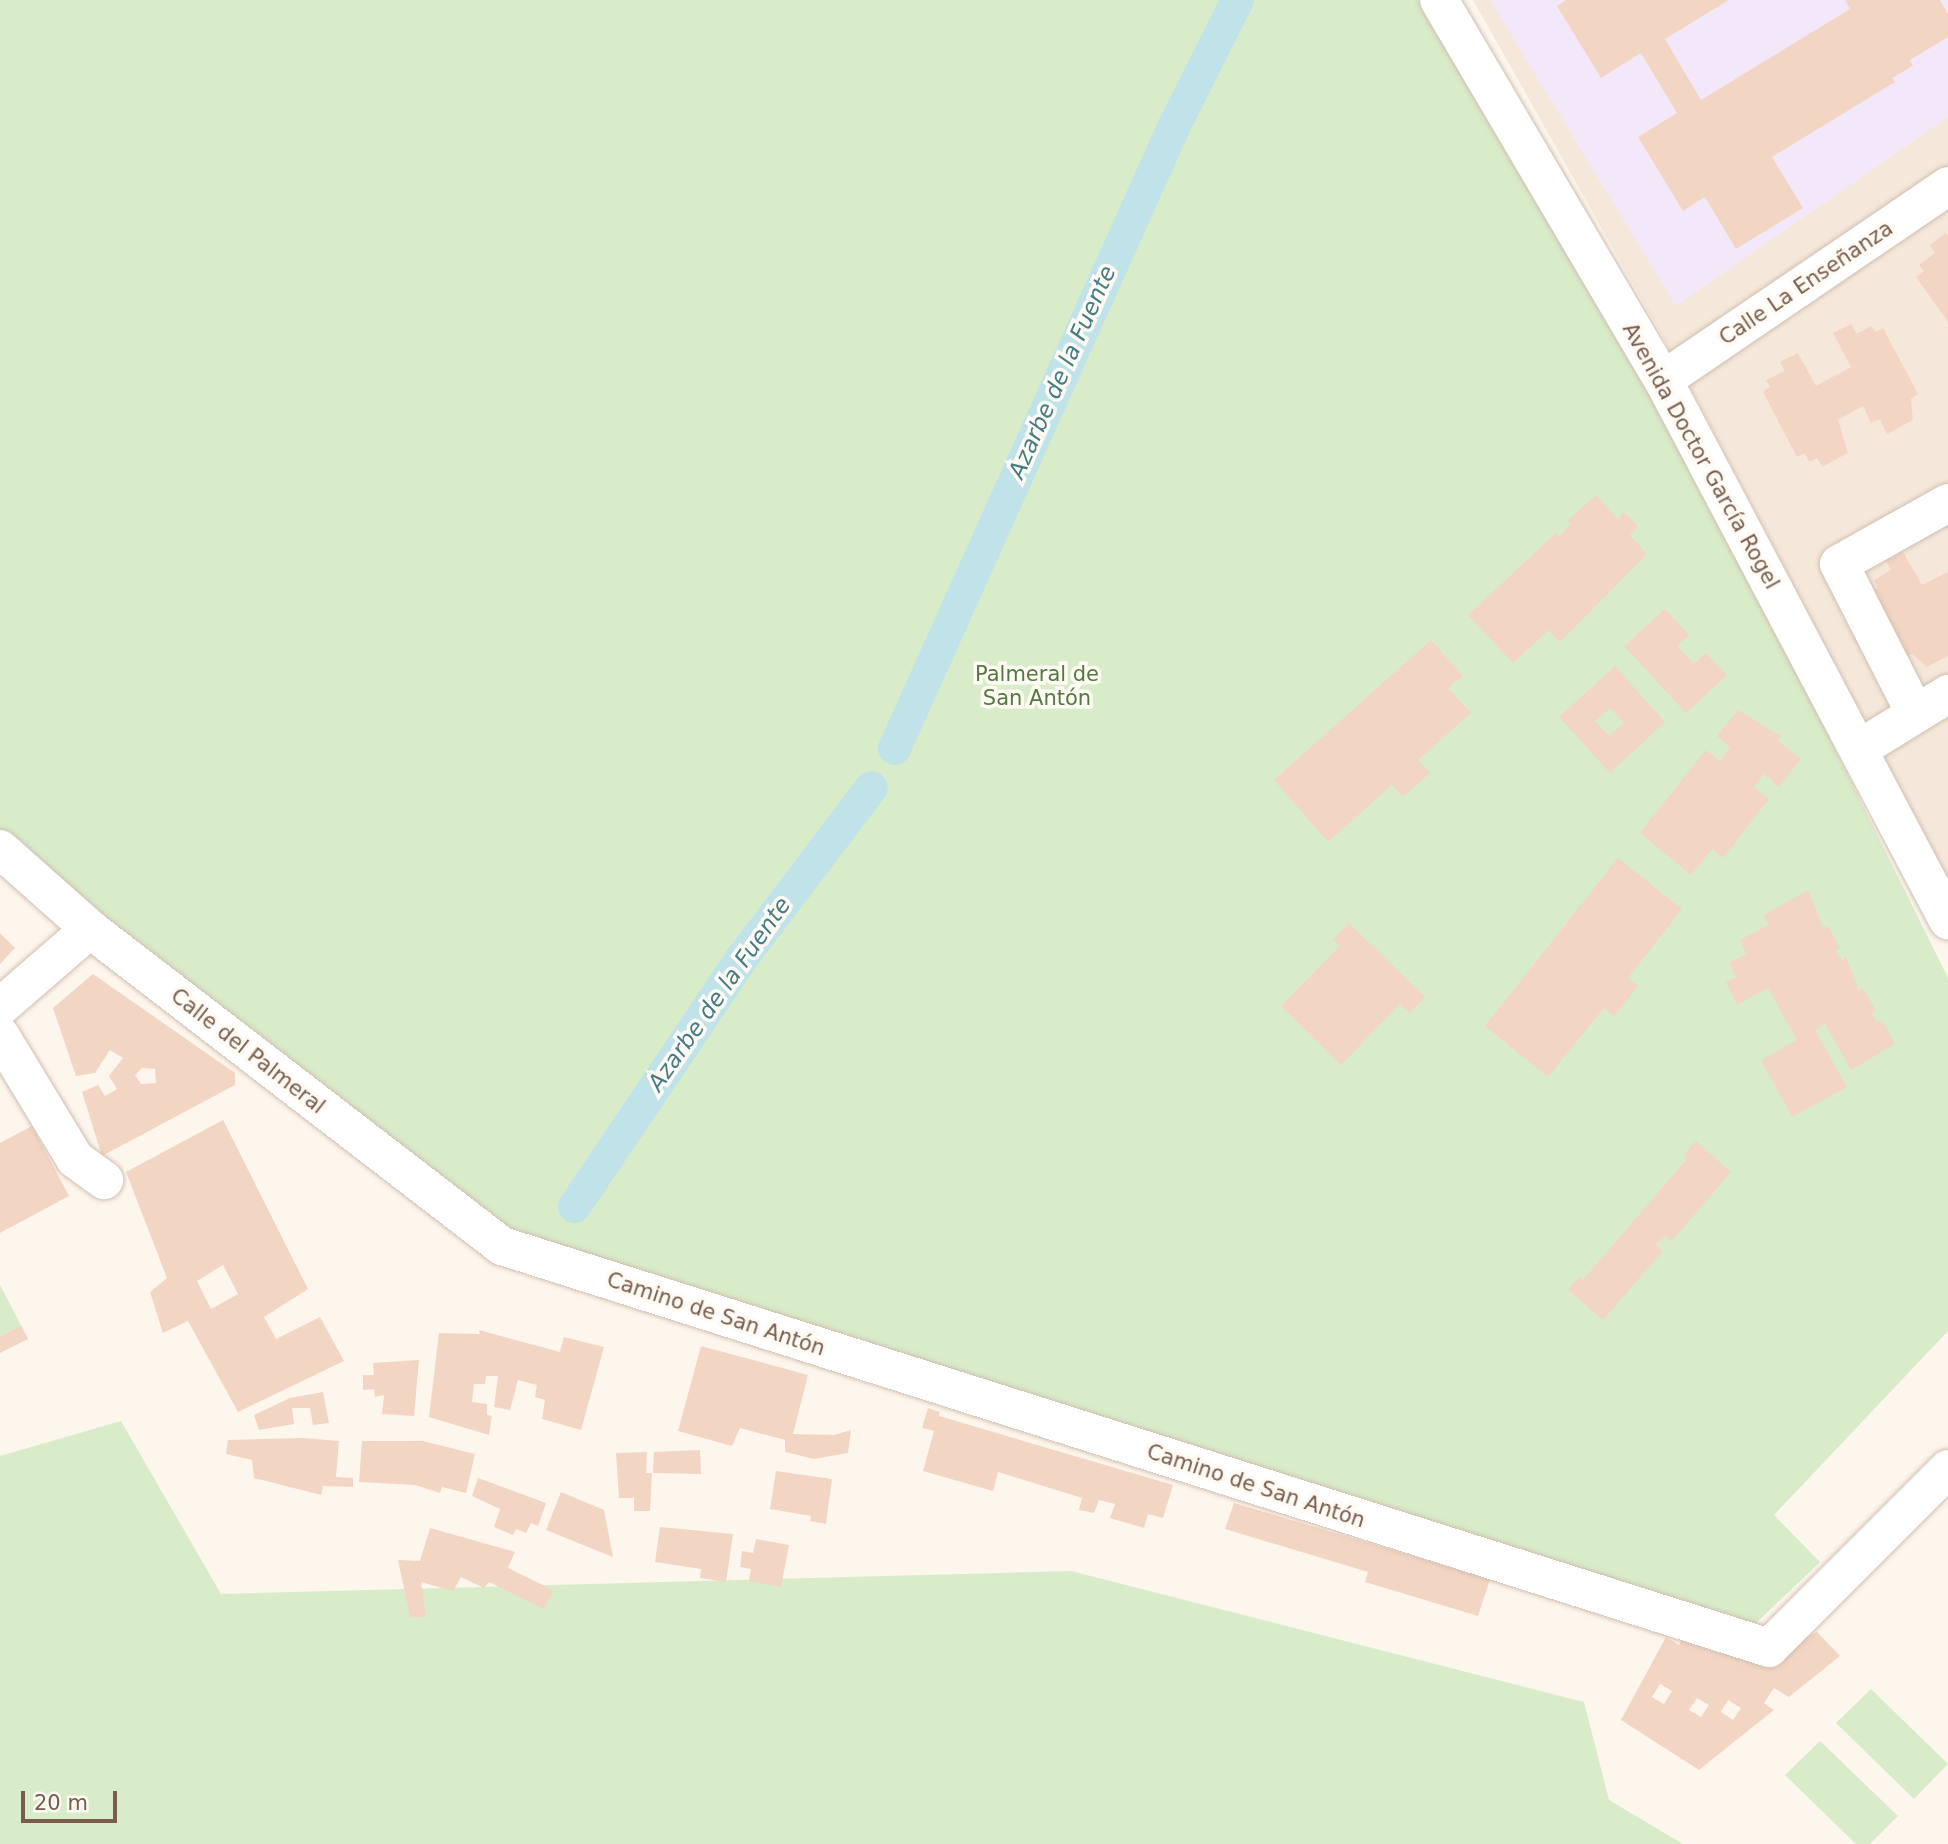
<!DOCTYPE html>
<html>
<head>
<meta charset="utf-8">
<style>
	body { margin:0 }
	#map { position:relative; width:1948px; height:1844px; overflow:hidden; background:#fdf6ec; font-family:"DejaVu Sans",sans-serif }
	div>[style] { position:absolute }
	.residential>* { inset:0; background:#f5e8da }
	.education>* { inset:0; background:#f3e8fa }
	.green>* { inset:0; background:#d8ecc9 }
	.canal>* { height:33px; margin:-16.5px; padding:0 16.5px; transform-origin:16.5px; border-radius:16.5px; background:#bfe3e8 }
	.building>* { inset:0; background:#f3d5c3 }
	.roads { filter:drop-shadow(0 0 2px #d1beb0) drop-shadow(0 0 2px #d1beb0) }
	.minor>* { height:38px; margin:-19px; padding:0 19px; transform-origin:19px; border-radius:19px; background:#fff }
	span { translate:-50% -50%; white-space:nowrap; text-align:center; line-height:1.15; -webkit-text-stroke:7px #fffaf3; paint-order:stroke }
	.street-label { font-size:21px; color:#7a5c4d }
	.park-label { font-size:21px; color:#537a41 }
	.water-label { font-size:23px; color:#437c86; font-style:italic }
	.scale { position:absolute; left:21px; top:1791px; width:96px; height:32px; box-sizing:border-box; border:4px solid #7a5c4d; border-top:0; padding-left:9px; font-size:21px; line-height:24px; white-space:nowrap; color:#7a5c4d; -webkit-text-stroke:5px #fffaf3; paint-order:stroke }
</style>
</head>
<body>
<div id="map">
	<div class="residential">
		<div style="clip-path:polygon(1473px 0,1948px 0,1948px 880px,1677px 362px)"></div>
	</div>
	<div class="education">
		<div style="clip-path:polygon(1490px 0,1948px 0,1948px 117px,1676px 306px)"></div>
	</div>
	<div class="green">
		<div style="clip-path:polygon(0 0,1420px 0,1642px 359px,1948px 978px,1948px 1331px,1774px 1515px,1820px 1562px,1752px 1627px,513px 1241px,0 837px)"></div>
		<div style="clip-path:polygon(0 1285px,21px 1325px,0 1337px)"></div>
		<div style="clip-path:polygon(121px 1421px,221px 1594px,1071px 1571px,1584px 1702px,1609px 1800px,1683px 1844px,0 1844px,0 1456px)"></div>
		<div style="clip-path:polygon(1871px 1689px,1948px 1764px,1914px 1799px,1836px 1723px)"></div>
		<div style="clip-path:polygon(1820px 1741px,1898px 1816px,1870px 1844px,1856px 1844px,1785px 1775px)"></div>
	</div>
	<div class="canal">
		<div style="left:894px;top:748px;width:683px;rotate:-65.8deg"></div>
		<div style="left:1174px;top:125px;width:140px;rotate:-63.3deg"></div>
		<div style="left:574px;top:1206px;width:300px;rotate:-56deg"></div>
		<div style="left:742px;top:957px;width:213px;rotate:-52.8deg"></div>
	</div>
	<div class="building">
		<div style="clip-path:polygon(1566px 0,1729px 0,1665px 39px,1701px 100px,1850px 9px,1845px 0,1940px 0,1948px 14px,1948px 37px,1910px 60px,1913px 66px,1892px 78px,1895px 82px,1772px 157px,1803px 208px,1736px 249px,1705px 197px,1683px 211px,1638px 137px,1677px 113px,1641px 53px,1601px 78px,1557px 6px)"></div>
		<div style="clip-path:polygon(1945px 233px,1948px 236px,1948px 322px,1916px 277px,1924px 271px,1919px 265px,1935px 253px,1930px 245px)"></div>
		<div style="clip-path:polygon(1851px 324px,1857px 334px,1871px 326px,1876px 332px,1883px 328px,1918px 394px,1911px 399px,1913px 420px,1887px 434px,1880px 419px,1871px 423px,1863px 406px,1838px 420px,1848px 453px,1822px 467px,1817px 458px,1809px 462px,1805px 453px,1797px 457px,1763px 392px,1770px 387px,1766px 380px,1785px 371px,1780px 362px,1798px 353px,1816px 386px,1851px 367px,1833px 333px)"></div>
		<div style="clip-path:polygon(1596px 495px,1618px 519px,1624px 512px,1638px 526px,1630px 535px,1647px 554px,1560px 642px,1549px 630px,1513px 663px,1468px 615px,1556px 533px,1559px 536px,1571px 524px,1567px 521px)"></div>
		<div style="clip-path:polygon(1903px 552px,1922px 585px,1948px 572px,1948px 656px,1927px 667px,1912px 654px,1904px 658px,1869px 592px,1878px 588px,1874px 580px,1891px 570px,1886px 561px)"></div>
		<div style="clip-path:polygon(1665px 609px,1689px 635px,1677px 646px,1694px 664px,1706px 653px,1727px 675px,1686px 713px,1624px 646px)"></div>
		<div style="clip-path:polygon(1431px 640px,1463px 676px,1448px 688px,1471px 713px,1418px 760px,1430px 773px,1403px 797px,1392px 785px,1328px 842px,1274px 780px)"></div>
		<div style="clip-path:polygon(evenodd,1615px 666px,1665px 722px,1610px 773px,1559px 717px,1615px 666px,1610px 708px,1624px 723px,1609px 736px,1595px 721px,1610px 708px)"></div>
		<div style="clip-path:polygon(1738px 710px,1781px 736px,1778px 741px,1801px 759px,1779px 787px,1764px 774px,1754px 787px,1769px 799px,1723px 858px,1712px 849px,1691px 875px,1640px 833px,1706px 750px,1720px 761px,1730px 747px,1717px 736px)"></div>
		<div style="clip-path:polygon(1618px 858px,1682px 909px,1628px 978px,1638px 986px,1614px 1016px,1604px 1008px,1548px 1077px,1485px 1026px)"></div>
		<div style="clip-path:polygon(1808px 890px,1823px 928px,1828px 926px,1840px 948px,1835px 950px,1842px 960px,1846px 957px,1859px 991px,1863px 988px,1876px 1011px,1872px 1013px,1877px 1023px,1882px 1020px,1895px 1044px,1851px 1070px,1825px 1024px,1815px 1030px,1847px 1087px,1792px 1117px,1761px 1060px,1797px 1040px,1768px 988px,1737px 1005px,1726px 982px,1736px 977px,1729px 963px,1746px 954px,1740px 940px,1768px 925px,1764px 915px)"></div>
		<div style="clip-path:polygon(1349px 923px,1425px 997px,1410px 1013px,1400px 1004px,1341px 1065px,1281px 1006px,1340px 946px,1333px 939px)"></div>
		<div style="clip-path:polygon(0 933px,15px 948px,0 964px)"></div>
		<div style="clip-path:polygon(evenodd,93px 974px,235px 1073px,235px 1085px,102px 1156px,82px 1092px,98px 1085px,105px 1096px,117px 1089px,109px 1076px,123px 1058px,110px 1050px,95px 1073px,76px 1076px,53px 1008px,93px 974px,142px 1068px,155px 1069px,156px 1083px,141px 1084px,135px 1075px,142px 1068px)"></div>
		<div style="clip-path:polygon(evenodd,223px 1120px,308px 1289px,264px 1317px,276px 1339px,320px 1317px,344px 1361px,238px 1412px,188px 1321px,163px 1333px,150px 1292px,167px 1278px,126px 1172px,223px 1120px,223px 1265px,238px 1294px,211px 1309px,197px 1281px,223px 1265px)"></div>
		<div style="clip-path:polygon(32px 1126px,69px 1196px,0 1233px,0 1143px)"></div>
		<div style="clip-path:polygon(1696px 1141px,1731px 1172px,1672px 1241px,1666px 1235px,1656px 1245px,1663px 1251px,1603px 1320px,1568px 1290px,1579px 1277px,1583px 1280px,1687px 1159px,1684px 1155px)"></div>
		<div style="clip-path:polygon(21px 1325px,28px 1339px,0 1353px,0 1337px)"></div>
		<div style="clip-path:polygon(479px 1330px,560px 1352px,564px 1337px,604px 1347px,581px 1430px,542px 1419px,545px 1400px,535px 1397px,537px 1385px,518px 1380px,510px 1410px,494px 1407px,498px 1376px,486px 1376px,485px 1384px,474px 1384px,472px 1402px,487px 1404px,487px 1415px,492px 1416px,489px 1435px,429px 1417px,439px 1333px,480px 1334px)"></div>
		<div style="clip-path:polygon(701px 1346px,808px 1375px,793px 1434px,834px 1435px,851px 1430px,848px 1453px,814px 1459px,785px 1452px,785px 1440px,740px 1428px,732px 1446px,678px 1431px)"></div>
		<div style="clip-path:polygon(419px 1360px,414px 1416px,382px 1414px,384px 1395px,375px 1397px,374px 1389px,363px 1390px,363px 1375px,374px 1375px,373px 1363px)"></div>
		<div style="clip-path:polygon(323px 1392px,329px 1423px,313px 1425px,310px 1408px,292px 1408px,294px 1424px,259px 1430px,254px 1415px,290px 1398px)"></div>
		<div style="clip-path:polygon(928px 1408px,940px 1412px,939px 1416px,1173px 1485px,1163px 1518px,1148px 1514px,1144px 1528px,1110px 1518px,1115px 1504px,1099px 1500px,1094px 1513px,1079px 1510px,1082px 1498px,998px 1472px,993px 1491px,923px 1471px,934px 1431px,922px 1428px)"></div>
		<div style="clip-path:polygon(304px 1438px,339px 1441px,336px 1477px,353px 1478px,353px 1487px,323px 1486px,321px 1495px,270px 1482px,254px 1478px,252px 1460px,226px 1454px,228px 1440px)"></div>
		<div style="clip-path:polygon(362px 1441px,423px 1441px,475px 1454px,466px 1493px,442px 1487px,440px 1493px,415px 1485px,359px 1482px)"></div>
		<div style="clip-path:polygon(700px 1450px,701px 1474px,653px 1473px,654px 1452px)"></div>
		<div style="clip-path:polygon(647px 1452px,646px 1473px,652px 1473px,650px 1511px,634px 1511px,634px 1498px,619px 1498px,616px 1453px)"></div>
		<div style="clip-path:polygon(776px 1471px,832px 1479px,826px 1524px,810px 1521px,811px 1516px,770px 1509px)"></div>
		<div style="clip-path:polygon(478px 1478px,546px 1503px,538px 1526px,531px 1523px,526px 1533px,516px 1529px,513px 1535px,494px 1527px,500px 1509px,472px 1496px)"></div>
		<div style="clip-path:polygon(561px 1492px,604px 1510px,613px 1557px,546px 1530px)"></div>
		<div style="clip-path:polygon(1234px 1503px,1490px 1579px,1478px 1616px,1365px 1582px,1368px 1572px,1225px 1529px)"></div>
		<div style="clip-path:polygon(660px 1527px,733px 1534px,726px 1582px,700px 1578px,701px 1569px,655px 1562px)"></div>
		<div style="clip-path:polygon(430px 1528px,515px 1552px,508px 1568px,553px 1590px,544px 1609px,489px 1582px,484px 1588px,461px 1577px,453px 1591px,421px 1582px,426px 1617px,410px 1617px,398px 1560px,420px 1561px)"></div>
		<div style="clip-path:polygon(756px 1539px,789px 1545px,781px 1587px,749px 1581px,751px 1569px,740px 1567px,742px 1551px,753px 1553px)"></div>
		<div style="clip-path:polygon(evenodd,1817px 1632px,1840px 1656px,1789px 1697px,1774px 1688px,1764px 1703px,1774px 1710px,1699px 1770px,1621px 1720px,1666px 1637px,1679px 1645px,1681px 1640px,1723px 1654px,1775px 1653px,1817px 1632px,1660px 1684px,1672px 1691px,1664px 1704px,1652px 1697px,1660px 1684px,1817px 1632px,1697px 1698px,1709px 1705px,1701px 1717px,1689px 1710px,1697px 1698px,1817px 1632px,1728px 1700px,1741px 1708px,1733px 1720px,1721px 1712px,1728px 1700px)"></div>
	</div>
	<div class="roads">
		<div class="minor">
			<div style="left:1439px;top:0;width:441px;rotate:59.5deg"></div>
			<div style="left:1663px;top:380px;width:611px;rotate:62.18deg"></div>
			<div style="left:1663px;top:380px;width:345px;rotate:-34.2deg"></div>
			<div style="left:1915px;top:713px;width:167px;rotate:-117deg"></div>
			<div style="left:1839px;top:564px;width:125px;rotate:-29.2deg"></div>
			<div style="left:1859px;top:749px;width:105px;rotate:-31.7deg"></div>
			<div style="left:0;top:849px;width:120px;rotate:41.6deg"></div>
			<div style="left:90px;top:929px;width:520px;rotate:37.58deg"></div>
			<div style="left:502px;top:1246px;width:1329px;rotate:17.6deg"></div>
			<div style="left:1769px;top:1648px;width:253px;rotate:-45deg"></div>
			<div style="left:0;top:1007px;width:119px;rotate:-40.9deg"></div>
			<div style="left:0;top:1035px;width:145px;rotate:58.8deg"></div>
			<div style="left:75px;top:1159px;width:36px;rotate:36deg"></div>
		</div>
	</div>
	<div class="street-label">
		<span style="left:1806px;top:283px;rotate:-34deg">Calle La Enseñanza</span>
		<span style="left:1701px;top:456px;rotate:61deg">Avenida Doctor García Rogel</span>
		<span style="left:248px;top:1051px;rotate:38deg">Calle del Palmeral</span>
		<span style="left:716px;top:1314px;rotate:18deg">Camino de San Antón</span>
		<span style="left:1256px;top:1486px;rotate:18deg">Camino de San Antón</span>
	</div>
	<div class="park-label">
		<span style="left:1037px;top:686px">Palmeral de<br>San Antón</span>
	</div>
	<div class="water-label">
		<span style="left:1062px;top:372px;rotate:-66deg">Azarbe de la Fuente</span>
		<span style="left:719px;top:994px;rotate:-55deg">Azarbe de la Fuente</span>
	</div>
	<div class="scale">20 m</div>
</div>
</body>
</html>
